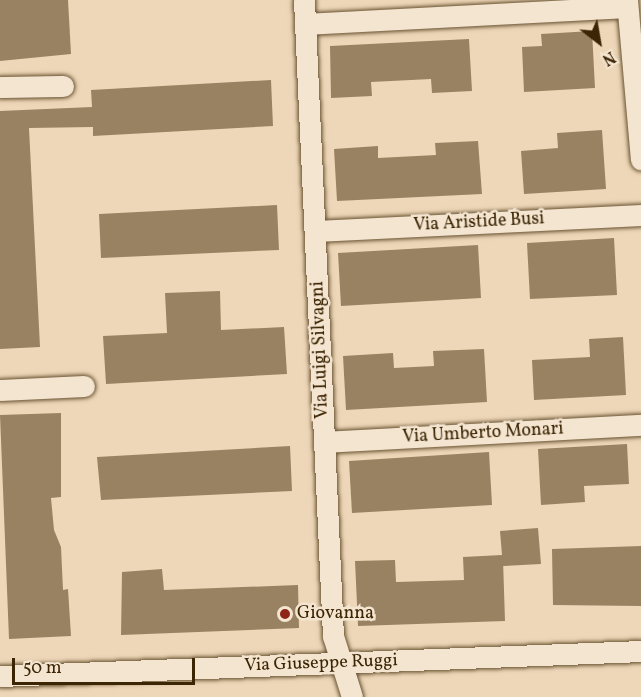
<!DOCTYPE html>
<html>
<head>
<meta charset="utf-8">
<style>
	body { margin:0 }
	#map { position:relative; width:641px; height:697px; overflow:hidden; background:#eed7b8; font-family:Vollkorn,serif }
	div>[style] { position:absolute }
	.building>* { inset:0; background:#998262 }
	.roads { filter:drop-shadow(0 0 2px #685231) drop-shadow(0 0 2px #685231) }
	.minor>* { height:21px; margin:-10.5px; padding:0 10.5px; transform-origin:10.5px; border-radius:10.5px; background:#f4e5d1 }
	.dots>* { width:16px; height:16px; translate:-50% -50%; box-sizing:border-box; border:3px solid #f4e5d1; border-radius:50% }
	span { translate:-50% -50%; white-space:nowrap; text-align:center; line-height:1.15; -webkit-text-stroke:5px #f4e5d1; paint-order:stroke }
	.street-label { font-size:18px; color:#3c2504 }
	.poi-label { font-size:18px; color:#3c2504 }
	.left { translate:0 -50%; text-align:left }
	.north { position:absolute; left:569px; top:12px; width:60px; height:60px; -webkit-text-stroke:4px #f4e5d1; paint-order:stroke; rotate:149deg; font-size:16px; font-weight:700; line-height:24px; text-align:center; color:#3c2504 }
	.north::after { content:''; display:block; margin:auto; width:21px; height:27px; background:#3c2504; clip-path:polygon(50% 0,100% 100%,50% 72%,0 100%) }
	.scale { position:absolute; left:12px; top:658px; width:183px; height:27px; box-sizing:border-box; border:3px solid #3c2504; border-top:0; padding-left:8px; font-size:18px; line-height:21px; white-space:nowrap; color:#3c2504; -webkit-text-stroke:4px #f4e5d1; paint-order:stroke }
</style>
</head>
<body>
<div id="map">
	<div class="building">
		<div style="clip-path:polygon(0 0,68px 0,71px 54px,0 61px)"></div>
		<div style="clip-path:polygon(592px 31px,595px 88px,524px 92px,522px 47px,542px 46px,541px 34px)"></div>
		<div style="clip-path:polygon(469px 39px,472px 91px,432px 93px,431px 79px,371px 82px,372px 96px,331px 98px,330px 46px)"></div>
		<div style="clip-path:polygon(271px 80px,273px 126px,93px 136px,93px 127px,29px 128px,40px 347px,0 349px,0 111px,92px 107px,91px 90px)"></div>
		<div style="clip-path:polygon(602px 130px,606px 189px,524px 194px,521px 151px,558px 148px,557px 133px)"></div>
		<div style="clip-path:polygon(478px 141px,482px 194px,337px 201px,334px 149px,378px 146px,378px 158px,436px 155px,435px 143px)"></div>
		<div style="clip-path:polygon(277px 205px,279px 250px,101px 258px,99px 214px)"></div>
		<div style="clip-path:polygon(614px 238px,617px 295px,530px 299px,527px 243px)"></div>
		<div style="clip-path:polygon(478px 245px,481px 298px,341px 306px,338px 253px)"></div>
		<div style="clip-path:polygon(220px 291px,221px 330px,284px 327px,287px 374px,106px 384px,103px 336px,167px 333px,165px 293px)"></div>
		<div style="clip-path:polygon(623px 337px,626px 395px,534px 400px,532px 360px,590px 357px,589px 339px)"></div>
		<div style="clip-path:polygon(484px 349px,487px 402px,346px 410px,343px 356px,393px 353px,394px 368px,434px 366px,433px 351px)"></div>
		<div style="clip-path:polygon(61px 413px,61px 497px,51px 498px,54px 530px,61px 547px,63px 590px,68px 589px,71px 636px,9px 639px,0 415px)"></div>
		<div style="clip-path:polygon(627px 444px,629px 484px,584px 486px,585px 502px,541px 505px,538px 449px)"></div>
		<div style="clip-path:polygon(290px 446px,292px 491px,101px 500px,97px 457px)"></div>
		<div style="clip-path:polygon(489px 452px,492px 505px,352px 513px,349px 461px)"></div>
		<div style="clip-path:polygon(538px 528px,541px 564px,503px 566px,503px 559px,505px 621px,358px 626px,355px 561px,395px 560px,396px 582px,464px 580px,463px 557px,502px 555px,500px 531px)"></div>
		<div style="clip-path:polygon(641px 546px,641px 606px,553px 605px,552px 549px)"></div>
		<div style="clip-path:polygon(162px 569px,164px 590px,298px 585px,299px 628px,121px 635px,122px 572px)"></div>
	</div>
	<div class="roads">
		<div class="minor">
			<div style="left:304px;top:0;width:637px;rotate:87.39deg"></div>
			<div style="left:333px;top:636px;width:64px;rotate:72.7deg"></div>
			<div style="left:627px;top:0;width:160px;rotate:85deg"></div>
			<div style="left:305px;top:24px;width:322px;rotate:-3deg"></div>
			<div style="left:0;top:87px;width:63px;rotate:-0.9deg"></div>
			<div style="left:316px;top:231px;width:325px;rotate:-2.8deg"></div>
			<div style="left:0;top:390px;width:84px;rotate:-2.7deg"></div>
			<div style="left:324px;top:442px;width:317px;rotate:-3.1deg"></div>
			<div style="left:0;top:676px;width:641px;rotate:-2.23deg"></div>
		</div>
	</div>
	<div class="dots">
		<div style="left:285px;top:614px;background:#8f2418"></div>
	</div>
	<div class="street-label">
		<span style="left:479px;top:223px;rotate:-3deg">Via Aristide Busi</span>
		<span style="left:321px;top:350px;rotate:-92deg">Via Luigi Silvagni</span>
		<span style="left:483px;top:434px;rotate:-3deg">Via Umberto Monari</span>
		<span style="left:321px;top:664px;rotate:-2deg">Via Giuseppe Ruggi</span>
	</div>
	<div class="poi-label">
		<span class="left" style="left:297px;top:614px">Giovanna</span>
	</div>
	<div class="north">N</div>
	<div class="scale">50 m</div>
</div>
</body>
</html>
